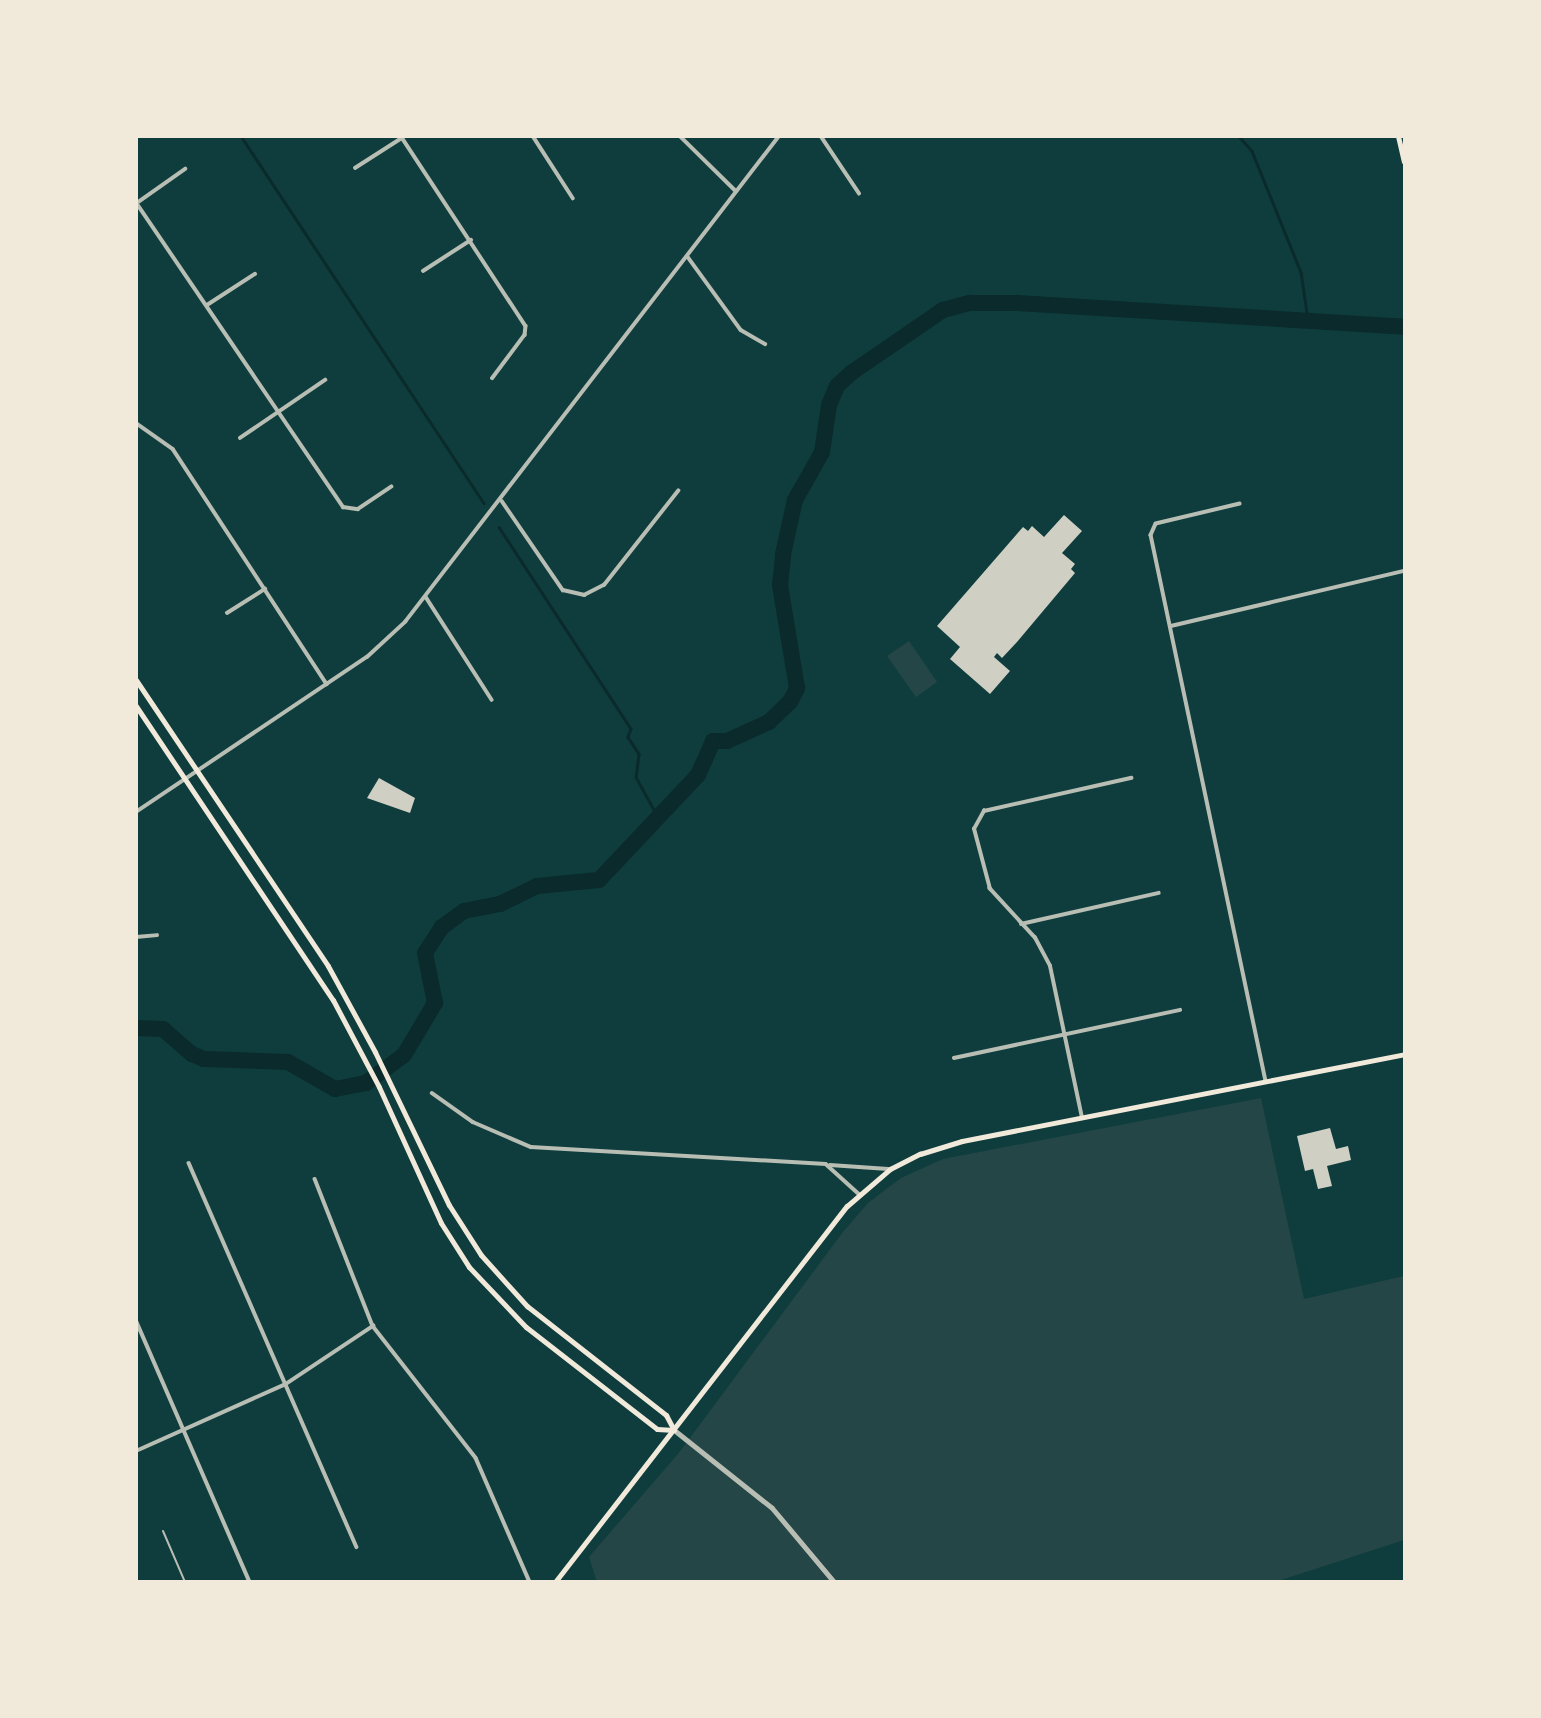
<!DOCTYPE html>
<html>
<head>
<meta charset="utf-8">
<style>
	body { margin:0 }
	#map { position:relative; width:1541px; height:1718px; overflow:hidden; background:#0f3d3e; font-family:"PT Sans Narrow",sans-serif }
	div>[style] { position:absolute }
	.green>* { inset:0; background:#244646 }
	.stream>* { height:2.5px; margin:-1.25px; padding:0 1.25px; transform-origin:1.25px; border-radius:1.25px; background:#0a2a2b }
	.river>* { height:16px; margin:-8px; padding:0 8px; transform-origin:8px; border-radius:8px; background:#0a2a2b }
	.building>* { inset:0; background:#cfcfc3 }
	.service>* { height:2px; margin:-1px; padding:0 1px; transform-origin:1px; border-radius:1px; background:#b8beb3 }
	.minor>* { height:3.5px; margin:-1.75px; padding:0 1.75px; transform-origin:1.75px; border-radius:1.75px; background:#b8beb3 }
	.tertiary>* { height:5px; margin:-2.5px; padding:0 2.5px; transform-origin:2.5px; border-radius:2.5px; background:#b8beb3 }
	.secondary>* { height:5px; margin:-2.5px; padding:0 2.5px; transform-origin:2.5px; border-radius:2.5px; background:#f1e9da }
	span { translate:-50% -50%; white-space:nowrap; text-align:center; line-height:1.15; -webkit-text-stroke:6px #f1e9da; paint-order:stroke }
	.frame { position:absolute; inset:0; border:138px solid #f1e9da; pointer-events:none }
</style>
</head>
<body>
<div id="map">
	<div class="green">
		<div style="clip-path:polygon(909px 641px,937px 682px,916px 697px,887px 656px)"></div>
		<div style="clip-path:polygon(1261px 1098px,1304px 1299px,1404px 1276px,1404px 1540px,1275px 1582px,597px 1582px,589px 1557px,678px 1454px,843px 1232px,868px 1203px,901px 1178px,943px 1159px)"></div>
	</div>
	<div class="stream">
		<div style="left:241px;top:136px;width:440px;rotate:56.5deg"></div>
		<div style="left:1239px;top:136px;width:20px;rotate:49deg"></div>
		<div style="left:1252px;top:151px;width:131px;rotate:68deg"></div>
		<div style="left:1301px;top:272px;width:49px;rotate:81.7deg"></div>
		<div style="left:499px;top:527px;width:241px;rotate:56.8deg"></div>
		<div style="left:631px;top:729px;width:9px;rotate:111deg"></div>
		<div style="left:628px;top:737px;width:20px;rotate:57deg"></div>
		<div style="left:639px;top:754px;width:23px;rotate:97deg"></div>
		<div style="left:636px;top:777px;width:43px;rotate:61.1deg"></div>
	</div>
	<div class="river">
		<div style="left:136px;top:1028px;width:27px;rotate:2deg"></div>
		<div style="left:163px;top:1029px;width:38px;rotate:41deg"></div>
		<div style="left:192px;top:1054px;width:13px;rotate:23deg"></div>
		<div style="left:204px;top:1059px;width:84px;rotate:2deg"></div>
		<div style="left:288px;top:1062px;width:54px;rotate:29.9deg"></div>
		<div style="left:335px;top:1089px;width:32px;rotate:-11deg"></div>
		<div style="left:366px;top:1083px;width:47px;rotate:-36.4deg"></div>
		<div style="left:404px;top:1055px;width:61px;rotate:-59.2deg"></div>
		<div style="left:435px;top:1003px;width:51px;rotate:-101.3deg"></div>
		<div style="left:425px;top:953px;width:31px;rotate:-57deg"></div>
		<div style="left:442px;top:927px;width:27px;rotate:-36deg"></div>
		<div style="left:464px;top:911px;width:37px;rotate:-11deg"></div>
		<div style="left:500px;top:904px;width:41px;rotate:-25.9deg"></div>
		<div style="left:537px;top:886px;width:62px;rotate:-5.5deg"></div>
		<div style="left:599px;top:880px;width:144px;rotate:-46.7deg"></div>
		<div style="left:698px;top:775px;width:37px;rotate:-66deg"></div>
		<div style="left:713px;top:741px;width:14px"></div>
		<div style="left:727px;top:741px;width:46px;rotate:-24.3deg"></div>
		<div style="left:769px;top:722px;width:29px;rotate:-44deg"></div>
		<div style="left:790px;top:702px;width:16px;rotate:-63deg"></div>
		<div style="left:797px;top:688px;width:104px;rotate:-99.4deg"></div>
		<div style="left:780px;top:585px;width:31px;rotate:-84deg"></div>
		<div style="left:783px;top:554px;width:55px;rotate:-77.5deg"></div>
		<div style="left:795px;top:500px;width:55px;rotate:-60.6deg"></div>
		<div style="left:822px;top:452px;width:48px;rotate:-81.5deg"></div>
		<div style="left:829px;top:405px;width:21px;rotate:-67deg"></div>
		<div style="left:837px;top:386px;width:19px;rotate:-43deg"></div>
		<div style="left:851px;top:373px;width:112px;rotate:-34.4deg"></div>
		<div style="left:943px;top:310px;width:28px;rotate:-15deg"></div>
		<div style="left:970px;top:303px;width:47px"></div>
		<div style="left:1017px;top:303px;width:388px;rotate:3.5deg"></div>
	</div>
	<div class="building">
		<div style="clip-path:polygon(1064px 515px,1082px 531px,1062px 553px,1075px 564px,1071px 569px,1075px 573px,1017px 642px,1002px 658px,997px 653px,994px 657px,1010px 671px,990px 694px,950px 659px,960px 647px,937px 626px,1023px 527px,1028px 531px,1032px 526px,1044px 537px)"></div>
		<div style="clip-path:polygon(379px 778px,415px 798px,410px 813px,367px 798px)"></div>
		<div style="clip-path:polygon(1330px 1128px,1336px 1149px,1348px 1146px,1351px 1160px,1327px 1166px,1332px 1186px,1318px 1189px,1313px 1169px,1305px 1171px,1297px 1136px)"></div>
	</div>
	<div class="service">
		<div style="left:163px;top:1531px;width:56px;rotate:66.7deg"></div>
	</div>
	<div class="minor">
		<div style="left:401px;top:136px;width:227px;rotate:56.7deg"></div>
		<div style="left:526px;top:326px;width:9px;rotate:96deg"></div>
		<div style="left:525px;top:335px;width:54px;rotate:126.7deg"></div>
		<div style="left:533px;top:136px;width:74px;rotate:57.2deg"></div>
		<div style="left:680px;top:136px;width:77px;rotate:44.5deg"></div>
		<div style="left:821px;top:136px;width:69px;rotate:56.3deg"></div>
		<div style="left:355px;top:168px;width:56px;rotate:-32.6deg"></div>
		<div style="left:136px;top:202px;width:369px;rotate:55.8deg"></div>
		<div style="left:343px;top:507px;width:15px;rotate:8deg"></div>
		<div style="left:358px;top:509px;width:40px;rotate:-34deg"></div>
		<div style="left:137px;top:203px;width:59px;rotate:-35.3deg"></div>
		<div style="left:688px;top:257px;width:90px;rotate:54deg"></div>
		<div style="left:741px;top:330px;width:28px;rotate:30deg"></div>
		<div style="left:423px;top:271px;width:57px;rotate:-32.9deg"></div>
		<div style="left:207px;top:305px;width:57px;rotate:-32.9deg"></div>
		<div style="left:136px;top:423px;width:45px;rotate:35.1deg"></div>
		<div style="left:173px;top:449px;width:281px;rotate:56.8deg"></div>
		<div style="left:240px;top:438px;width:103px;rotate:-34.3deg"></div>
		<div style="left:502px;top:501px;width:108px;rotate:55.6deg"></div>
		<div style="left:563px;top:590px;width:22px;rotate:13deg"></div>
		<div style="left:584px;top:595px;width:22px;rotate:-27deg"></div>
		<div style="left:604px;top:585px;width:120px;rotate:-51.8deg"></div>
		<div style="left:1240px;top:504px;width:86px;rotate:166.6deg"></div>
		<div style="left:1156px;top:524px;width:12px;rotate:114deg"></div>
		<div style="left:1151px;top:535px;width:558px;rotate:78.11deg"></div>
		<div style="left:426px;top:597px;width:122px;rotate:57.3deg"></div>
		<div style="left:227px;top:613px;width:45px;rotate:-32.3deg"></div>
		<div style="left:1171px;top:626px;width:239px;rotate:-13.3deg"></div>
		<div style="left:136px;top:812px;width:278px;rotate:-33.9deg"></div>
		<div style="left:367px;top:657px;width:52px;rotate:-42.6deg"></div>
		<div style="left:405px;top:622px;width:613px;rotate:-52.42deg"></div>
		<div style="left:1021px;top:924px;width:141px;rotate:-12.7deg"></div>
		<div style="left:136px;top:937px;width:21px;rotate:-5deg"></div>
		<div style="left:954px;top:1058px;width:231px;rotate:-12deg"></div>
		<div style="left:432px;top:1093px;width:50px;rotate:35.3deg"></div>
		<div style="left:473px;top:1122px;width:63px;rotate:23.3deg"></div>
		<div style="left:531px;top:1147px;width:295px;rotate:3.3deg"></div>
		<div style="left:826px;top:1164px;width:45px;rotate:42.3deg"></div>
		<div style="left:1082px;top:1118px;width:155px;rotate:-101.9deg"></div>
		<div style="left:1050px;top:966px;width:32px;rotate:-118deg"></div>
		<div style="left:1035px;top:938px;width:67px;rotate:-132.6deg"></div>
		<div style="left:990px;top:889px;width:62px;rotate:-104.9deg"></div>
		<div style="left:974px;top:829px;width:21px;rotate:-61deg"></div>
		<div style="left:984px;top:811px;width:151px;rotate:-12.7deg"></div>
		<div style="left:189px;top:1163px;width:419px;rotate:66.4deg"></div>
		<div style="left:830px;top:1165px;width:58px;rotate:3.9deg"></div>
		<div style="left:315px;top:1179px;width:158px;rotate:68.5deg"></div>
		<div style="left:373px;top:1326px;width:167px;rotate:52deg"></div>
		<div style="left:476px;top:1458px;width:135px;rotate:66.5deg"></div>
		<div style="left:136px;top:1320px;width:286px;rotate:66.5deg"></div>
		<div style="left:136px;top:1451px;width:164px;rotate:-24.1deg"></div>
		<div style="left:286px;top:1384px;width:105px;rotate:-33.7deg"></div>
	</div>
	<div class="tertiary">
		<div style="left:674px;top:1430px;width:125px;rotate:38.5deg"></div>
		<div style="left:772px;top:1508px;width:97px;rotate:50deg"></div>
	</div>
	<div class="secondary">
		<div style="left:1398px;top:136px;width:26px;rotate:77deg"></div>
		<div style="left:136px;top:680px;width:344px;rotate:56.1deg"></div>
		<div style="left:328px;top:966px;width:98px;rotate:61.3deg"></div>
		<div style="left:375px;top:1052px;width:170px;rotate:64.2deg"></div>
		<div style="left:449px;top:1205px;width:59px;rotate:57.4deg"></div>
		<div style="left:481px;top:1255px;width:69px;rotate:48deg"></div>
		<div style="left:527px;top:1306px;width:177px;rotate:38.1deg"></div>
		<div style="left:666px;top:1415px;width:17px;rotate:62deg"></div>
		<div style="left:136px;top:706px;width:354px;rotate:56.2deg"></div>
		<div style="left:333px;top:1000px;width:98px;rotate:62.1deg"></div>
		<div style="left:379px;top:1087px;width:149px;rotate:65.5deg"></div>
		<div style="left:441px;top:1223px;width:52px;rotate:57.5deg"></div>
		<div style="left:469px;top:1267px;width:83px;rotate:46.5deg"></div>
		<div style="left:526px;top:1327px;width:166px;rotate:37.9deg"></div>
		<div style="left:657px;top:1429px;width:17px;rotate:3deg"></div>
		<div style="left:555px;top:1582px;width:476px;rotate:-52.2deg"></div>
		<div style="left:847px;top:1206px;width:57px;rotate:-40.7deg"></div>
		<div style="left:890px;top:1169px;width:34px;rotate:-27deg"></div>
		<div style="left:920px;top:1154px;width:44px;rotate:-17.2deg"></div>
		<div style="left:962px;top:1141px;width:450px;rotate:-11.1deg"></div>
	</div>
	<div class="frame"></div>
</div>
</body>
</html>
